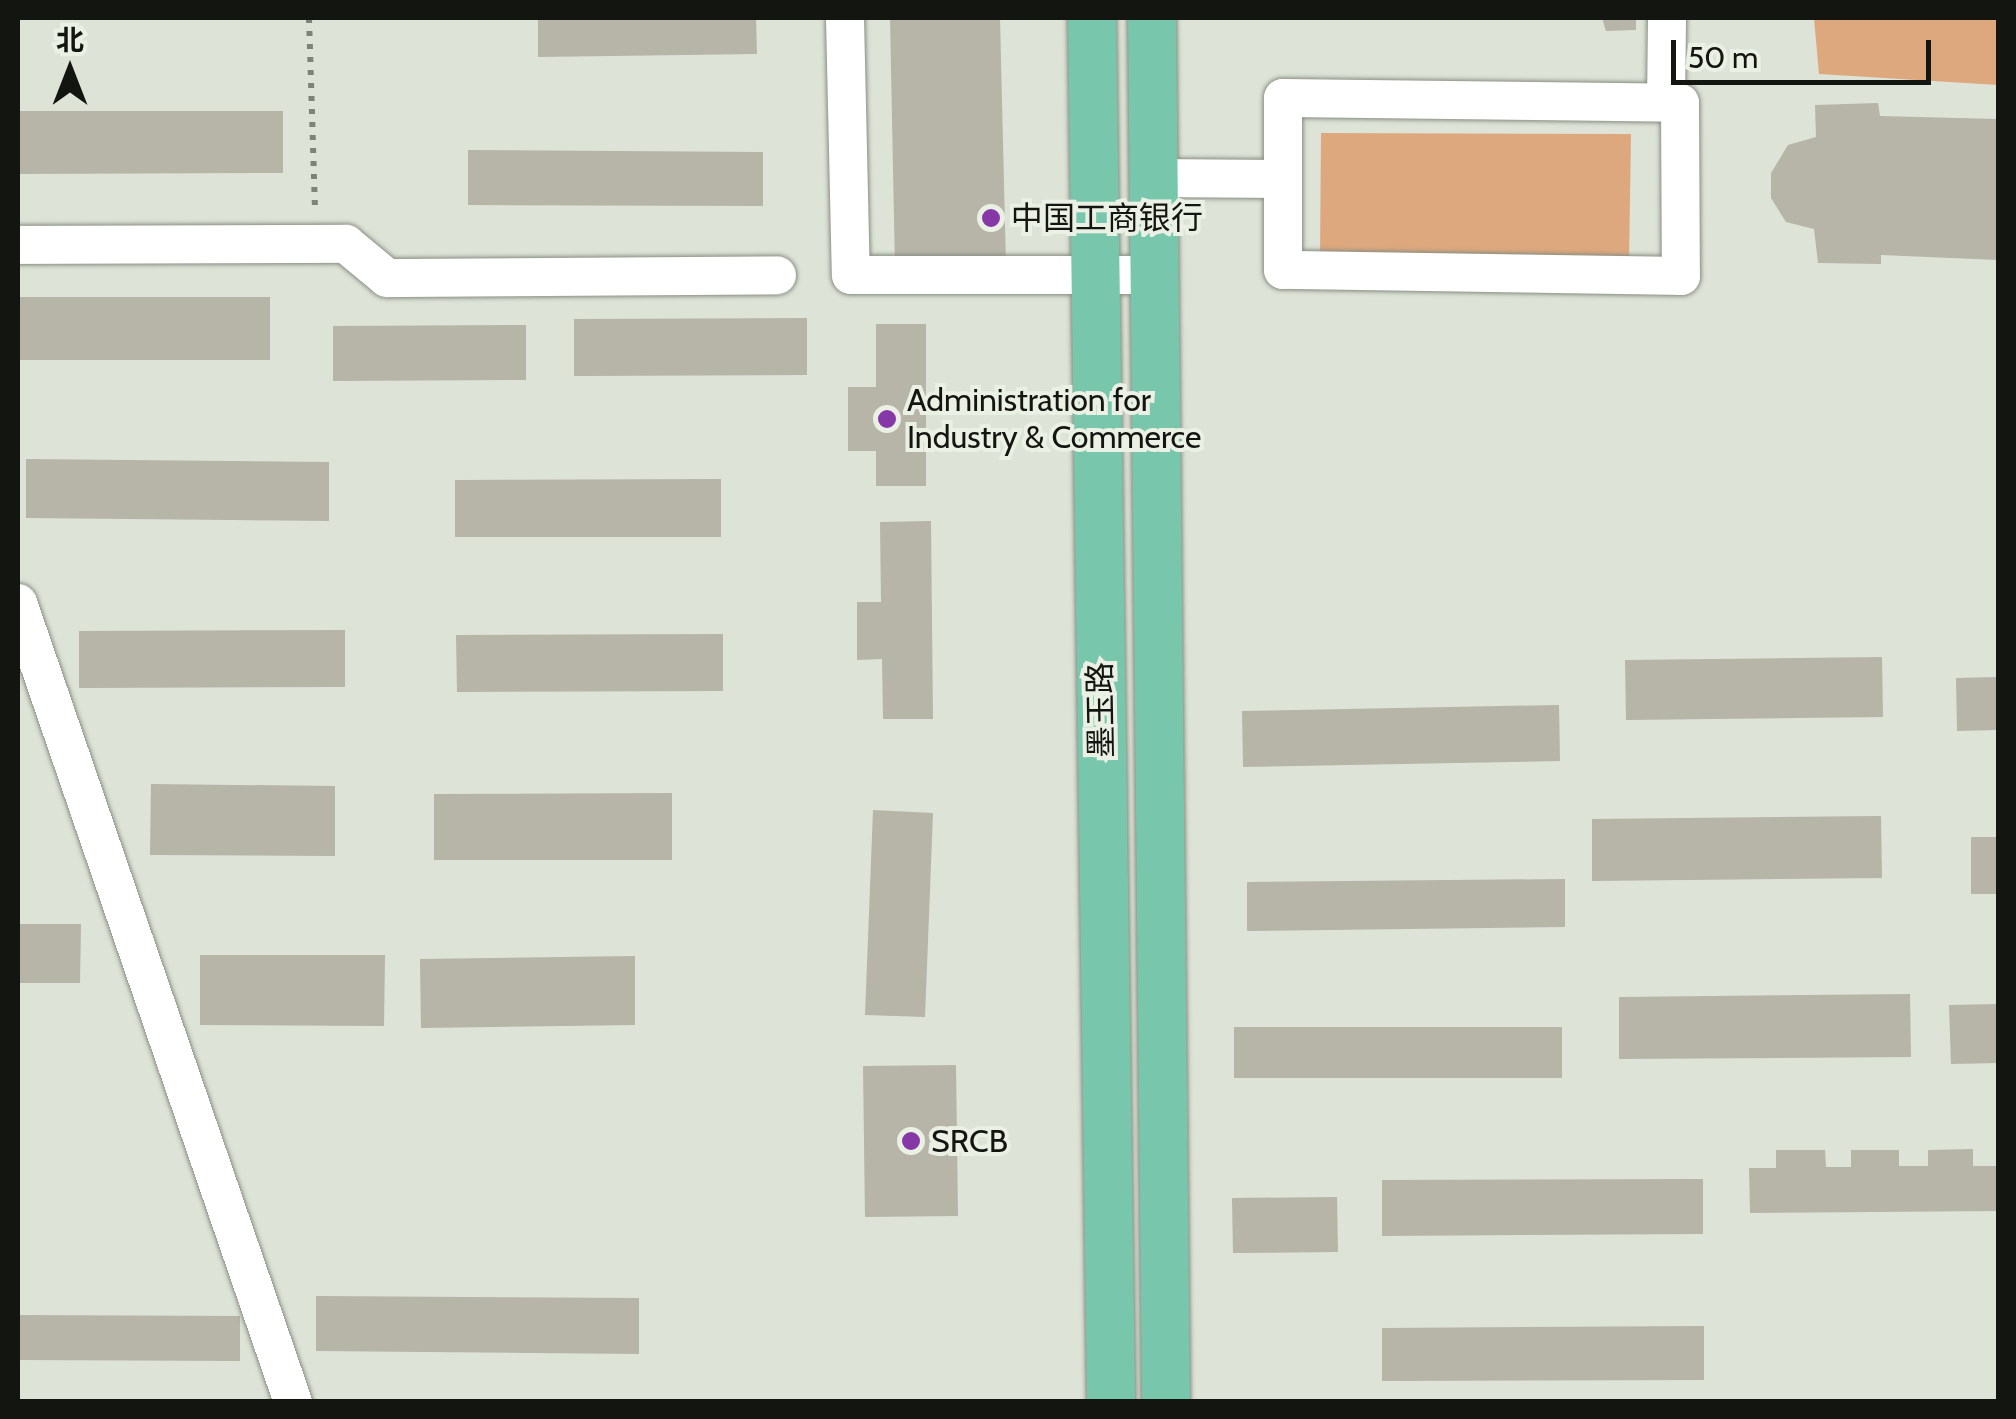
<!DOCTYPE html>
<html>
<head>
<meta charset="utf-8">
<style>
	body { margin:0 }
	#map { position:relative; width:2016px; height:1419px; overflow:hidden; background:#dde3d7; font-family:Cabin,"Noto Sans SC",sans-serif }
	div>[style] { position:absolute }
	.green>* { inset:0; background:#dea87e }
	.building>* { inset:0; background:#b7b4a8 }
	.path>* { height:6px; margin-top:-3px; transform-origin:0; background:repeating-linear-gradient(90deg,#7e827a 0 5px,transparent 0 13px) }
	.roads { filter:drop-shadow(0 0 2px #898e83) drop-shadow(0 0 2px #898e83) }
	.minor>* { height:38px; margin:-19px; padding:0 19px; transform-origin:19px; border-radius:19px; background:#fff }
	.major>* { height:48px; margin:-24px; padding:0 24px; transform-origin:24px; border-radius:24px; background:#78c7ac }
	.dots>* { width:28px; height:28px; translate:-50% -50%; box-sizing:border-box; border:5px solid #eaf0e4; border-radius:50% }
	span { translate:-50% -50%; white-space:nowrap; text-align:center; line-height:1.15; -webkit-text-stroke:8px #eaf0e4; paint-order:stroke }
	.poi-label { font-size:32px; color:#131511 }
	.left { translate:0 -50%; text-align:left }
	.street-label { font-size:32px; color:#131511 }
	.frame { position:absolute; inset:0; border:20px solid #131511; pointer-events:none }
	.north { position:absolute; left:20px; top:20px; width:100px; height:100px; -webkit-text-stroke:8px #eaf0e4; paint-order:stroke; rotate:0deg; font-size:28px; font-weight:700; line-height:40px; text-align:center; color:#131511 }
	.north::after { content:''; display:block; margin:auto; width:35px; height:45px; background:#131511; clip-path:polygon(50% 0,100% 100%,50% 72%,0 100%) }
	.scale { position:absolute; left:1671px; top:40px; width:260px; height:45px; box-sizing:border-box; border:5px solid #131511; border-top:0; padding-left:12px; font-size:30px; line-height:35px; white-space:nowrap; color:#131511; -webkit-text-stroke:8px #eaf0e4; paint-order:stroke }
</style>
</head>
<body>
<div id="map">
	<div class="green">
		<div style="clip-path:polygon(1814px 18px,1998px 18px,1998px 85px,1819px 74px)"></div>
		<div style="clip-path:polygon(1321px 133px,1631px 134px,1629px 263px,1320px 258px)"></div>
	</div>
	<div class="building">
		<div style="clip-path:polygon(538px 18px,756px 18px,757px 54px,538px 57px)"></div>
		<div style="clip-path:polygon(890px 18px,1000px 18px,1006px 266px,895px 268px)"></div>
		<div style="clip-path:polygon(1602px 18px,1636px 18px,1636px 30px,1606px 31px)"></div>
		<div style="clip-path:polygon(1878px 103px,1880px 116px,1998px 119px,1998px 260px,1881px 255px,1881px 264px,1818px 263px,1814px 229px,1786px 222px,1771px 198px,1771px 173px,1788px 145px,1816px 137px,1815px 105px)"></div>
		<div style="clip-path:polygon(18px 111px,283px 111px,283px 173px,18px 174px)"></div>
		<div style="clip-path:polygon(468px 150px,763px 152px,763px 206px,468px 205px)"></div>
		<div style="clip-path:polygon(18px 297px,270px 297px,270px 360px,18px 360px)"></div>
		<div style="clip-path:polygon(807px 318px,807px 375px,574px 376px,574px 319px)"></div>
		<div style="clip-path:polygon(876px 324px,926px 324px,926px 486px,876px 486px,876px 451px,848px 451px,848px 387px,876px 387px)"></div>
		<div style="clip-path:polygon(526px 325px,526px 380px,333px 381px,333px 326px)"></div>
		<div style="clip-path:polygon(26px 459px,329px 462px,329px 521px,26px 518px)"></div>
		<div style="clip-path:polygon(721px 479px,721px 537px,455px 537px,455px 480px)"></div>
		<div style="clip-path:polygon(931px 521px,933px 719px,883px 719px,882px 659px,857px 660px,857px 602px,881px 602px,880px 522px)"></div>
		<div style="clip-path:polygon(345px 630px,345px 687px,79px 688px,79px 631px)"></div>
		<div style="clip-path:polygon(723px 634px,723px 691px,457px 692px,456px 635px)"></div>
		<div style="clip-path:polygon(1882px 657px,1883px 717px,1626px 720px,1625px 660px)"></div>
		<div style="clip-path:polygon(1998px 677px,1998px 730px,1957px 731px,1956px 678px)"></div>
		<div style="clip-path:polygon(1559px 705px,1560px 761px,1243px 767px,1242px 711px)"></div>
		<div style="clip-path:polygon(151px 784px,335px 786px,335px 856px,150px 855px)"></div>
		<div style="clip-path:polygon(672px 793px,672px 860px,434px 860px,434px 794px)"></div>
		<div style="clip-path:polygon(873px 810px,933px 813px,925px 1017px,865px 1015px)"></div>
		<div style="clip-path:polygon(1881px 816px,1882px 878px,1592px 881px,1592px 819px)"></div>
		<div style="clip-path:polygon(1971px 837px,1998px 837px,1998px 894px,1971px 894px)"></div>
		<div style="clip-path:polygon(1565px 879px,1565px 927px,1247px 931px,1247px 882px)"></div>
		<div style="clip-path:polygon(18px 924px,81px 924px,80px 983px,18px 983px)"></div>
		<div style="clip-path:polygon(200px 955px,385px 955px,384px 1026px,200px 1025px)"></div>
		<div style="clip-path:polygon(635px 956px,635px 1025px,421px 1028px,420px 959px)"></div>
		<div style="clip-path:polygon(1910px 994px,1911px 1057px,1619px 1059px,1619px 997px)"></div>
		<div style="clip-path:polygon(1998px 1004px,1998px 1063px,1951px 1064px,1949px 1005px)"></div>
		<div style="clip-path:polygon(1234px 1027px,1562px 1027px,1562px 1078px,1234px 1078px)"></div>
		<div style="clip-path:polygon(956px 1065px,958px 1216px,865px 1217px,863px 1066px)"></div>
		<div style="clip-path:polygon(1973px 1149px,1973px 1166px,1998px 1166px,1998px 1211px,1750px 1213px,1749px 1168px,1776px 1168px,1776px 1150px,1825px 1150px,1826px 1167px,1851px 1167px,1851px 1150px,1899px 1150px,1899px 1166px,1928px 1166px,1928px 1150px)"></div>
		<div style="clip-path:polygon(1703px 1179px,1703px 1234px,1382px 1236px,1382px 1180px)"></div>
		<div style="clip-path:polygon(1337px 1197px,1338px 1252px,1233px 1253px,1232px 1198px)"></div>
		<div style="clip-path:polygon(316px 1296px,639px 1298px,639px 1354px,316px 1351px)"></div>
		<div style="clip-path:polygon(18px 1315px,240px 1316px,240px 1361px,18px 1360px)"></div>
		<div style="clip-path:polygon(1704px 1326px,1704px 1380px,1382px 1381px,1382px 1328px)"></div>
	</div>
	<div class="path">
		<div style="left:309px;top:18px;width:195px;rotate:88.2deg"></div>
	</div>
	<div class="roads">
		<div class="minor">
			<div style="left:845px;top:18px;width:257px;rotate:88.7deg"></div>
			<div style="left:851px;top:275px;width:303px"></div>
			<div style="left:1666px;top:103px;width:85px;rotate:-89.3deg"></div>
			<div style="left:1153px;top:178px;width:130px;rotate:0.4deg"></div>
			<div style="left:1283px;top:179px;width:81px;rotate:-90deg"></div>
			<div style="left:1283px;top:98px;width:397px;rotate:0.7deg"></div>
			<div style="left:1680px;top:103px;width:173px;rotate:89.7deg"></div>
			<div style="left:1681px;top:276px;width:398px;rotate:-179.1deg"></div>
			<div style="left:1283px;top:270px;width:91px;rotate:-90deg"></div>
			<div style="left:18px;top:245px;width:328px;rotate:-0.2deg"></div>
			<div style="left:346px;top:244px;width:53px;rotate:39.7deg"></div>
			<div style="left:387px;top:278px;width:390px;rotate:-0.4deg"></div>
			<div style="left:18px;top:603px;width:845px;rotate:71.01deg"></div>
		</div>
		<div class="major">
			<div style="left:1092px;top:18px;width:1384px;rotate:89.21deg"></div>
			<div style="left:1152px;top:18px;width:1384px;rotate:89.42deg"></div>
		</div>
	</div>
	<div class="dots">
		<div style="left:991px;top:218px;background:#8738a7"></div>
		<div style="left:887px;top:419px;background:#8738a7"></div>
		<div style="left:911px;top:1141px;background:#8738a7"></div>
	</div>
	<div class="poi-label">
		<span class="left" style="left:1011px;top:218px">中国工商银行</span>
		<span class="left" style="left:907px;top:419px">Administration for<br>Industry &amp; Commerce</span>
		<span class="left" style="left:931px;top:1141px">SRCB</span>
	</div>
	<div class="street-label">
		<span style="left:1101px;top:710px;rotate:-91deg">墨玉路</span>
	</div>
	<div class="frame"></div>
	<div class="north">北</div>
	<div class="scale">50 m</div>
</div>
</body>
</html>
